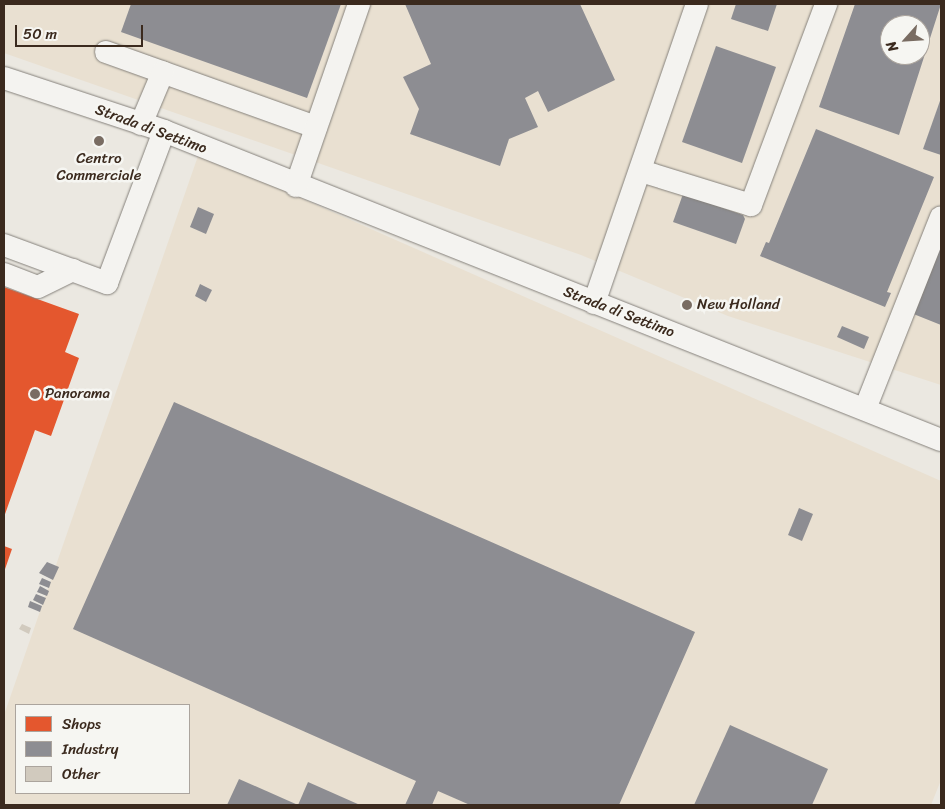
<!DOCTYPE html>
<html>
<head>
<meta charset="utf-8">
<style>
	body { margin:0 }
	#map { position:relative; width:945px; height:809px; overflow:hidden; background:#ebe8e1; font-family:Sriracha,sans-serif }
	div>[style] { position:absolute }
	.built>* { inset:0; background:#e9e0d1 }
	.shops>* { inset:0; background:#e4572e }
	.industry>* { inset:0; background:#8d8d92 }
	.building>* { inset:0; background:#d1cabe }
	.roads { filter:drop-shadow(0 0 1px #85817b) drop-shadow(0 0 1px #85817b) }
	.minor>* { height:22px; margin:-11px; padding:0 11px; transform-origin:11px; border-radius:11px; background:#f4f3f0 }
	.dots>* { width:14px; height:14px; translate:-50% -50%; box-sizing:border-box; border:2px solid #f6f6f2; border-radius:50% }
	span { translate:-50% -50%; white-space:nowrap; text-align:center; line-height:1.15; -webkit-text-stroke:5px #f6f6f2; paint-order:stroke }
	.street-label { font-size:15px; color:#3b2a1e }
	.poi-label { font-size:15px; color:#3b2a1e }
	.left { translate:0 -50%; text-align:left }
	.frame { position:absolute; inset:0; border:5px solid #3b2a1e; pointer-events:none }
	.legend { position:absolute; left:15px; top:704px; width:175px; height:90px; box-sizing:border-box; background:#f6f6f2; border:1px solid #aba49d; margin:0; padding:6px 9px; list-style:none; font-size:15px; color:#3b2a1e }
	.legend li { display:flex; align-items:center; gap:10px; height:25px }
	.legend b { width:25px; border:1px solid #aba49d }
	.north { position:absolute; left:880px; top:15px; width:50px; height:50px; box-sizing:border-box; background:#f6f6f2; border:1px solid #aba49d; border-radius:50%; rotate:244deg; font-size:14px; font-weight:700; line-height:20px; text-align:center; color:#3b2a1e }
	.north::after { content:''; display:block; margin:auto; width:18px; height:22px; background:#796c62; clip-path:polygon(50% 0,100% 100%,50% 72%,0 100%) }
	.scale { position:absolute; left:15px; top:25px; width:128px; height:22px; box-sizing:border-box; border:2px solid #3b2a1e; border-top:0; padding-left:6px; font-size:15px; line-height:18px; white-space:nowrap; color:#3b2a1e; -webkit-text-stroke:4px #f6f6f2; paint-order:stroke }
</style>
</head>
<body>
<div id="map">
	<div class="built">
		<div style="clip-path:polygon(evenodd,4px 4px,941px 4px,941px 385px,728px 316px,581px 255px,4px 53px,4px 4px,890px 25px,920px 25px,920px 55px,890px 55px,890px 25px)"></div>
		<div style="clip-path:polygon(evenodd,199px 153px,941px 481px,941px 780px,931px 805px,4px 805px,4px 715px,199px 153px,16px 705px,189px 705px,189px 793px,16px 793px,16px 705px)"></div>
	</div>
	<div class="shops">
		<div style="clip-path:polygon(4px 287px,79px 314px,65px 352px,79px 358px,51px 436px,35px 430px,4px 517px)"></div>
		<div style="clip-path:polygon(4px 546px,12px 549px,4px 572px)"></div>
	</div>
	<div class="industry">
		<div style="clip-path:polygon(131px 4px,341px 4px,307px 98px,121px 32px)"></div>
		<div style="clip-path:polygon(405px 4px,580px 4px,615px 80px,548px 112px,538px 91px,525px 98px,538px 127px,509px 139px,500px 166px,410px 134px,419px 109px,403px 77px,431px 64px)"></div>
		<div style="clip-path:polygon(736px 4px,777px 4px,768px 31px,731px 19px)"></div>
		<div style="clip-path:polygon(evenodd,855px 4px,941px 4px,899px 135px,819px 107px,855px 4px,890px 25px,920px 25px,920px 55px,890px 55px,890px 25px)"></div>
		<div style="clip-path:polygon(716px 46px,776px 67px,742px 163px,682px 142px)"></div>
		<div style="clip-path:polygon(941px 98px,941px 155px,923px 149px)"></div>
		<div style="clip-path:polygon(816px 129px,934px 177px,887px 292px,891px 293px,885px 307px,760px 256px,766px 242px,769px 243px)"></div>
		<div style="clip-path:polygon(683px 194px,743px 215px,745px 219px,736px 244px,673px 222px)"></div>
		<div style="clip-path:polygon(198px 207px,214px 214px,206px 234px,190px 227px)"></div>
		<div style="clip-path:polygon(941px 240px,941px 325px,911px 313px)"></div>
		<div style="clip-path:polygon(200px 284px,212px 290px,206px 302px,195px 296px)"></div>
		<div style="clip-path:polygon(842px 326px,869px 337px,864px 349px,837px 337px)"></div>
		<div style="clip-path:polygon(174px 402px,695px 632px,619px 805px,470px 805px,438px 791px,432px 805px,405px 805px,416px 781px,73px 629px)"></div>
		<div style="clip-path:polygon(799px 508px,813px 514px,802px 541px,788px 535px)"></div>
		<div style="clip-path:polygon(47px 562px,59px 567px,53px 580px,39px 573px)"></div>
		<div style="clip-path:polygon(42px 578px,51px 582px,49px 588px,39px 584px)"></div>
		<div style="clip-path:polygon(40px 586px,49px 591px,47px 596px,37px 592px)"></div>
		<div style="clip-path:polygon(36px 594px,46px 598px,43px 605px,33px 600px)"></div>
		<div style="clip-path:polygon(30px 601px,42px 606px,40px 612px,28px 607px)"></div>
		<div style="clip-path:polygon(730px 725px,828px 769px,812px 805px,694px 805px)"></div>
		<div style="clip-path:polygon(239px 779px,298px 805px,227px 805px)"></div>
		<div style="clip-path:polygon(308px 782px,360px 805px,298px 805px)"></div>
	</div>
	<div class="building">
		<div style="clip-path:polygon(22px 624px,31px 628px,29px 634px,19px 629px)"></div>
	</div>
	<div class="roads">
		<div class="minor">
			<div style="left:106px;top:52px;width:223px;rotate:19.7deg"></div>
			<div style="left:4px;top:78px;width:169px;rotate:18.3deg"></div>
			<div style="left:164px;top:131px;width:836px;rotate:21.69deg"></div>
			<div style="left:141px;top:124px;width:56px;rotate:-67.1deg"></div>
			<div style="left:641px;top:171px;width:115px;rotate:17.2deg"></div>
			<div style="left:751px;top:205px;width:215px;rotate:-69.5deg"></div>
			<div style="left:296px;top:186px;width:193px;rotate:-70.9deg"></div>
			<div style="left:4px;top:245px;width:110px;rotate:20.3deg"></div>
			<div style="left:107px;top:283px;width:162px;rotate:-69.4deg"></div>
			<div style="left:4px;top:274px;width:36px;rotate:21deg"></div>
			<div style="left:38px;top:287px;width:39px;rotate:-26deg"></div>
			<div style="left:594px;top:303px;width:316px;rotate:-71deg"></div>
			<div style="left:865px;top:409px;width:206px;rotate:-68.4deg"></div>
		</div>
	</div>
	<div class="dots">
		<div style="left:99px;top:141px;background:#796c62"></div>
		<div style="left:687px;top:305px;background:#796c62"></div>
		<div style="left:35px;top:394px;background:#796c62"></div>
	</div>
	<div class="street-label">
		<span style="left:151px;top:129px;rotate:20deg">Strada di Settimo</span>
		<span style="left:619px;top:312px;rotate:21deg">Strada di Settimo</span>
	</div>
	<div class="poi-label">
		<span style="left:99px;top:167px">Centro<br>Commerciale</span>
		<span class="left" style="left:697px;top:305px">New Holland</span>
		<span class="left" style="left:45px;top:394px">Panorama</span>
	</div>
	<div class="frame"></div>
	<ul class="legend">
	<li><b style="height:14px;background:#e4572e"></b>Shops</li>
	<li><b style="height:14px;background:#8d8d92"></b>Industry</li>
	<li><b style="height:14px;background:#d1cabe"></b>Other</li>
	</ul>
	<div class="north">N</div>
	<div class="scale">50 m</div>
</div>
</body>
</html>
